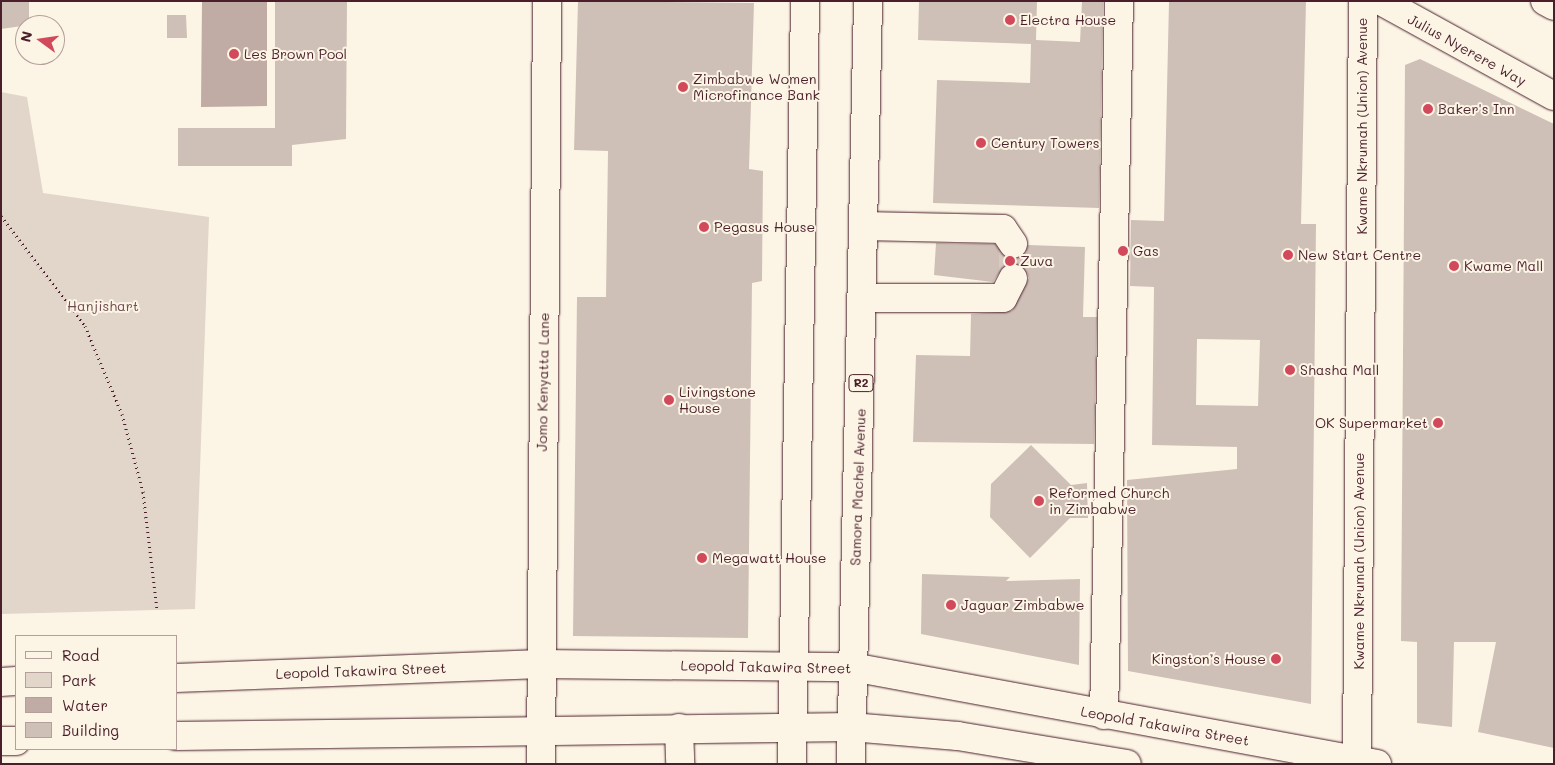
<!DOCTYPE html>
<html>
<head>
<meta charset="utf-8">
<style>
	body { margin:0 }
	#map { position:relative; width:1555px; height:765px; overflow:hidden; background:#fcf5e5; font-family:Mali,sans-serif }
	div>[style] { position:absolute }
	.green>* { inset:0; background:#e2d5ca }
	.water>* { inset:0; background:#c0aca5 }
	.building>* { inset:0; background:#cfc0b7 }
	.minor-tunnel>* { height:28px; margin-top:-14px; transform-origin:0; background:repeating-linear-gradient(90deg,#d8cac0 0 28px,transparent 0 42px) }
	.path>* { height:3px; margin-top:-1.5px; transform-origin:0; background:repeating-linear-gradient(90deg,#4a1f2b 0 1px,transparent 0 5px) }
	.roads { filter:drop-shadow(0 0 1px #4a1f2b) drop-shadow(0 0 1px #4a1f2b) }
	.minor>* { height:28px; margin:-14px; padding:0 14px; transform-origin:14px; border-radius:14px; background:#fcf5e5 }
	.major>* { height:28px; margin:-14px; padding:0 14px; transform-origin:14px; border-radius:14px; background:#fcf5e5 }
	.highway>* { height:28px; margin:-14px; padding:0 14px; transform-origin:14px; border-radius:14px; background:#fcf5e5 }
	.dots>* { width:14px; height:14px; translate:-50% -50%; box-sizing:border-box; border:2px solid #fcf5e5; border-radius:50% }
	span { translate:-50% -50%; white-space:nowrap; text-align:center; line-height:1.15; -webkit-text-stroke:4px #fcf5e5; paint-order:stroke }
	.shield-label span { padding:1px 4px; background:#fcf5e5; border:1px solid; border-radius:4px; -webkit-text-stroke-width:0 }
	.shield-label { font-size:12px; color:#4a1f2b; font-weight:700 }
	.poi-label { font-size:14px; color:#4a1f2b }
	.left { translate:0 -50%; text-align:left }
	.right { translate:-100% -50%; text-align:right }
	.street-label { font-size:14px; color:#4a1f2b }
	.park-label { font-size:14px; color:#704c53 }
	.frame { position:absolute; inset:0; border:2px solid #4a1f2b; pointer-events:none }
	.legend { position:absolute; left:15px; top:635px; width:162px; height:115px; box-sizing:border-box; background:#fcf5e5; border:1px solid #b59f9b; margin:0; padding:6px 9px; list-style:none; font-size:15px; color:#4a1f2b }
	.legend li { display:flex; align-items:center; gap:10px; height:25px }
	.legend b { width:25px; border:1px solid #b59f9b }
	.north { position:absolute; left:15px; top:15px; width:50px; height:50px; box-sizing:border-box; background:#fcf5e5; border:1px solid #b59f9b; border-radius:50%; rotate:284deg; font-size:14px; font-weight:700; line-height:20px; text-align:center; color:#4a1f2b }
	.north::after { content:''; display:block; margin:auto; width:18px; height:22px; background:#d1495b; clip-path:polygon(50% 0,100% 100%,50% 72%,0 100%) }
</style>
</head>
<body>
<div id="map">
	<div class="green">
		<div style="clip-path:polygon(1px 92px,27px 97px,43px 193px,209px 217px,195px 609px,1px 614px)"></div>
	</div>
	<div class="water">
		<div style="clip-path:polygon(202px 1px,267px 1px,267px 106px,201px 107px)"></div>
	</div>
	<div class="building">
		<div style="clip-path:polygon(1px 1px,29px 1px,29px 25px,1px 29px)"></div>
		<div style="clip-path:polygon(275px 1px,347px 1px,346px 139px,292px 145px,292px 166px,178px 166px,178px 128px,275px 128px)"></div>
		<div style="clip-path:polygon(578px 1px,754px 3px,749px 169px,763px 171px,762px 281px,752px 283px,748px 638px,573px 636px,577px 297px,606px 297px,608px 151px,574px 150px)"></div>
		<div style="clip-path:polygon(919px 1px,1037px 1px,1036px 40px,1080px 42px,1082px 1px,1103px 2px,1099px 208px,933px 203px,937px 80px,1030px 83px,1031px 44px,918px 40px)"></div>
		<div style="clip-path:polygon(evenodd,1169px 1px,1306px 1px,1301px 224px,1316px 224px,1311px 704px,1128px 671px,1127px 480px,1237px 469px,1237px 447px,1152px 445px,1154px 287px,1130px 286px,1131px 220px,1164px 221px,1169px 1px,1197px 339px,1260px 340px,1258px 406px,1196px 405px,1197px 339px)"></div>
		<div style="clip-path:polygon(167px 15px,186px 15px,187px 38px,167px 38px)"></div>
		<div style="clip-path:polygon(1420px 59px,1554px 124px,1554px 748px,1478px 732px,1496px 642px,1454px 642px,1452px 727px,1417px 723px,1417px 642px,1401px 641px,1405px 65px)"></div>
		<div style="clip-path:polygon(936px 243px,995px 244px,1014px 260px,1022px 257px,1028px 245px,1085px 247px,1083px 317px,1097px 317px,1094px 444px,913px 442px,916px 355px,970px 356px,971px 314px,1012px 311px,1029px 278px,1026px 269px,1013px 262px,1004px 265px,993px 282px,934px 275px)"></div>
		<div style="clip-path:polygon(1031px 445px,1071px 485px,1087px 483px,1088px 518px,1070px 518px,1030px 558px,990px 517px,991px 484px)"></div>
		<div style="clip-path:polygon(922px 574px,1010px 577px,1006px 581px,1080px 579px,1079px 665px,921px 634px)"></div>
	</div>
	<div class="minor-tunnel">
		<div style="left:1013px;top:278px;width:34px;rotate:-90deg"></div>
	</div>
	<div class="path">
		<div style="left:1px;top:216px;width:138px;rotate:52.6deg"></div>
		<div style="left:85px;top:326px;width:95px;rotate:67.2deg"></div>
		<div style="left:122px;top:414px;width:81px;rotate:74.9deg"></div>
		<div style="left:143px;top:492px;width:118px;rotate:83.2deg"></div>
	</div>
	<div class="roads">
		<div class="minor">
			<div style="left:863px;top:226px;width:140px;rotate:1.2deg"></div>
			<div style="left:1003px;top:229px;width:18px;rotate:56deg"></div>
			<div style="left:863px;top:298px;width:140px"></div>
			<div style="left:1003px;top:298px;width:22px;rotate:-63deg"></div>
			<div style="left:852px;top:667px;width:534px;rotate:10.47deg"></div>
			<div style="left:1104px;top:715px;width:714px;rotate:-88.8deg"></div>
			<div style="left:851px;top:727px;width:107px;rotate:4.8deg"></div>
			<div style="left:958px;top:736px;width:171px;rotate:9.4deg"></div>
			<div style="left:679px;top:728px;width:36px;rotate:88deg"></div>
			<div style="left:1357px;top:761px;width:760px;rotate:-89.55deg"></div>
			<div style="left:541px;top:764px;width:763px;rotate:-89.55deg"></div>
		</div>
		<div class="major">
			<div style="left:1381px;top:1px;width:197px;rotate:28.8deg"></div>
			<div style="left:1545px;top:1px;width:10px;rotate:29deg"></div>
			<div style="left:176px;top:678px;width:365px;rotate:-2.2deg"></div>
			<div style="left:541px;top:664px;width:311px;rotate:0.6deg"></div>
			<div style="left:1px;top:682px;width:15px;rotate:-4deg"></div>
			<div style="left:176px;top:736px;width:675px;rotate:-0.76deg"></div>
			<div style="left:1px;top:741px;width:15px"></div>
		</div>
		<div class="highway">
			<div style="left:792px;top:764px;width:763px;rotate:-89.02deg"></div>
			<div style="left:851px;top:764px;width:763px;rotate:-88.72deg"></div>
		</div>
	</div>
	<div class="dots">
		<div style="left:1010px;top:20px;background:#d1495b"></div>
		<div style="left:234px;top:54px;background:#d1495b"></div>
		<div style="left:683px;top:87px;background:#d1495b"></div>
		<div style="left:1428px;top:109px;background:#d1495b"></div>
		<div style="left:981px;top:143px;background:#d1495b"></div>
		<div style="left:704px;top:227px;background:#d1495b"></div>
		<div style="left:1123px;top:251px;background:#d1495b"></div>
		<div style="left:1288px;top:255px;background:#d1495b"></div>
		<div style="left:1010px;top:261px;background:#d1495b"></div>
		<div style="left:1454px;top:266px;background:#d1495b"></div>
		<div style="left:1290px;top:370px;background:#d1495b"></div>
		<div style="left:669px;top:400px;background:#d1495b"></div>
		<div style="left:1438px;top:423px;background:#d1495b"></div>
		<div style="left:1039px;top:501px;background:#d1495b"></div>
		<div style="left:702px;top:558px;background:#d1495b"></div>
		<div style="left:951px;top:605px;background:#d1495b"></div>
		<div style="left:1276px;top:659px;background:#d1495b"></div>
	</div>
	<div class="shield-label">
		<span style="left:861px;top:383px">R2</span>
	</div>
	<div class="poi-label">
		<span class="left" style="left:1020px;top:20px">Electra House</span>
		<span class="left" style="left:244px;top:54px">Les Brown Pool</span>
		<span class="left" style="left:693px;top:87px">Zimbabwe Women<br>Microfinance Bank</span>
		<span class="left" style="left:1438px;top:109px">Baker's Inn</span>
		<span class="left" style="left:991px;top:143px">Century Towers</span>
		<span class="left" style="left:714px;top:227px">Pegasus House</span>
		<span class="left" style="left:1133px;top:251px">Gas</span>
		<span class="left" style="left:1298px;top:255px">New Start Centre</span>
		<span class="left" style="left:1020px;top:261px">Zuva</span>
		<span class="left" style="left:1464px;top:266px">Kwame Mall</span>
		<span class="left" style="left:1300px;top:370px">Shasha Mall</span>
		<span class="left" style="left:679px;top:400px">Livingstone<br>House</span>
		<span class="right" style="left:1428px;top:423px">OK Supermarket</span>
		<span class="left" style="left:1049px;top:501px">Reformed Church<br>in Zimbabwe</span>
		<span class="left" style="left:712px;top:558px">Megawatt House</span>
		<span class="left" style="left:961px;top:605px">Jaguar Zimbabwe</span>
		<span class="right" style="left:1266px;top:659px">Kingston’s House</span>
	</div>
	<div class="street-label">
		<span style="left:1467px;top:50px;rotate:29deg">Julius Nyerere Way</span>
		<span style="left:1362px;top:126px;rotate:-90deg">Kwame Nkrumah (Union) Avenue</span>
		<span style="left:543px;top:382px;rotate:-89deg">Jomo Kenyatta Lane</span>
		<span style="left:858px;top:487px;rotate:-88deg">Samora Machel Avenue</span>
		<span style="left:1359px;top:561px;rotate:-90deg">Kwame Nkrumah (Union) Avenue</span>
		<span style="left:766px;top:667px;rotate:1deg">Leopold Takawira Street</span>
		<span style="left:361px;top:671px;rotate:-2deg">Leopold Takawira Street</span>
		<span style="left:1165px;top:726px;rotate:10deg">Leopold Takawira Street</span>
	</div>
	<div class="park-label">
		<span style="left:103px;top:306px">Hanjishart</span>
	</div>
	<div class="frame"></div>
	<ul class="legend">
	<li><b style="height:6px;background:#fcf5e5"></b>Road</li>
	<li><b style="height:14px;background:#e2d5ca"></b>Park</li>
	<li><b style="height:14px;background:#c0aca5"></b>Water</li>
	<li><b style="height:14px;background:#cfc0b7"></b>Building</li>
	</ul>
	<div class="north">N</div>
</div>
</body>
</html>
